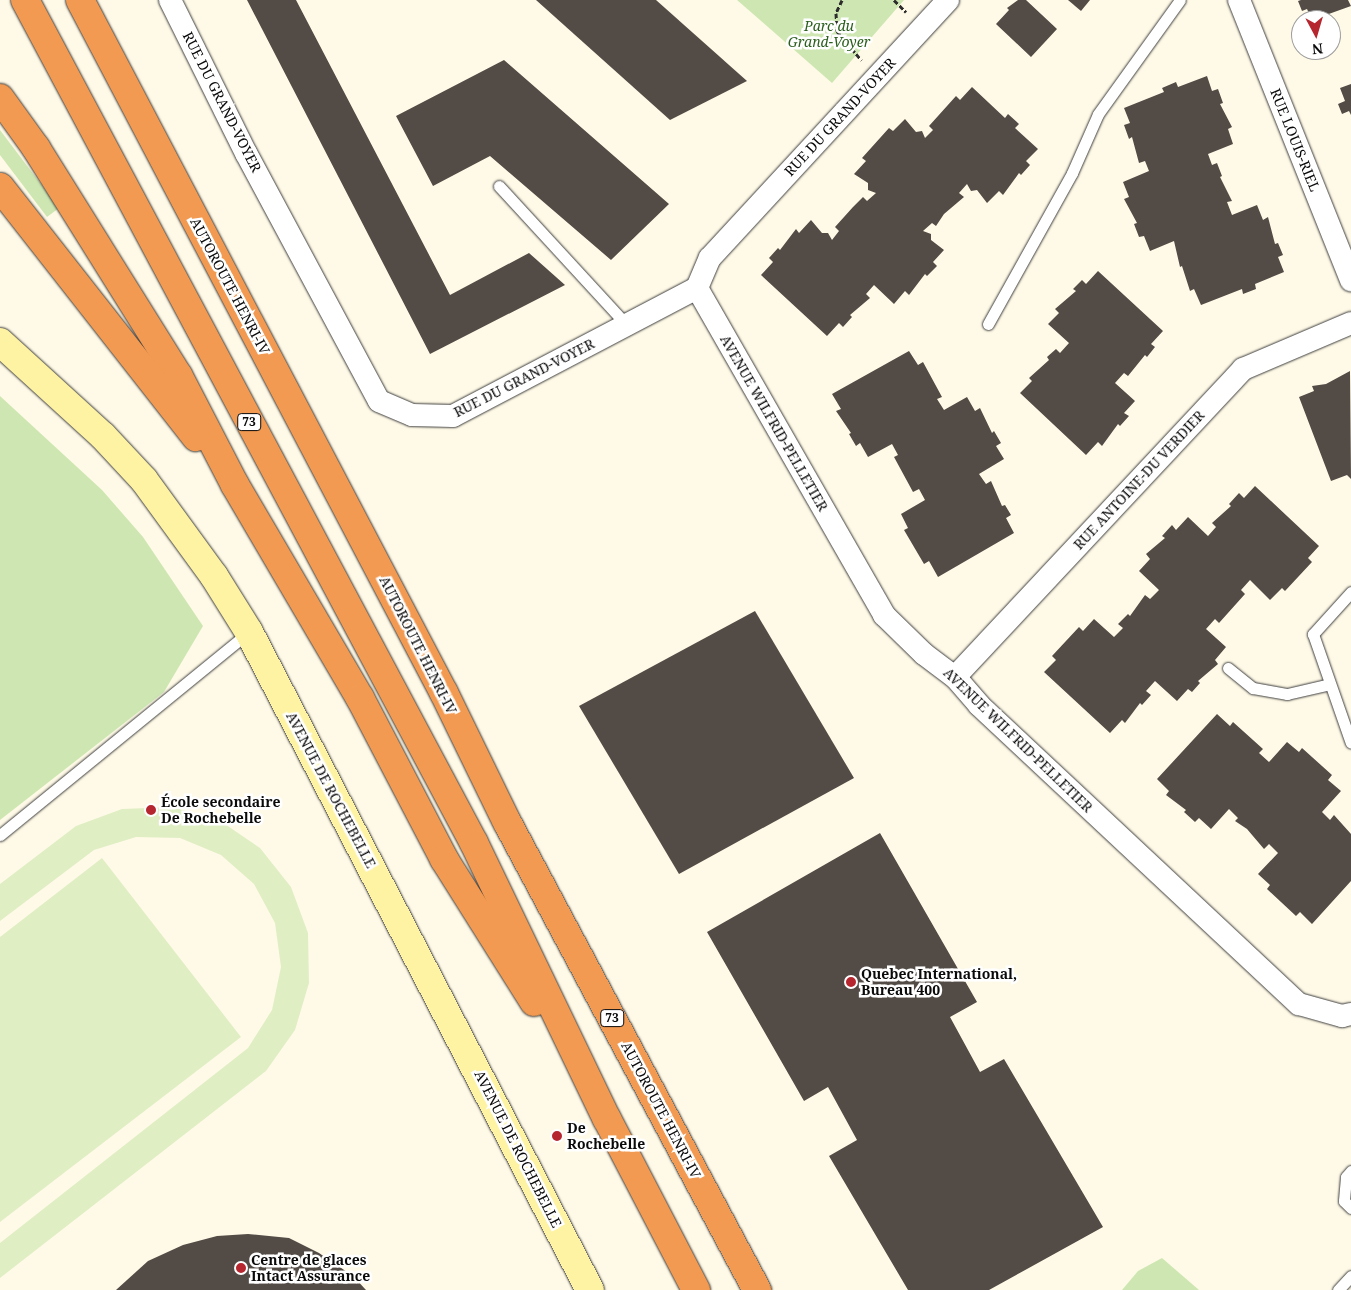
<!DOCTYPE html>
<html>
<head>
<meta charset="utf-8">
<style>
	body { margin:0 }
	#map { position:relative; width:1351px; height:1290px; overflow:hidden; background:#fffae7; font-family:"Noto Serif",serif }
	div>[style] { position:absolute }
	.green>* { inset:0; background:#cee7b2 }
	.pitch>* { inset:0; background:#e0eec4 }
	.building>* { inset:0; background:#524b46 }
	.path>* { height:3px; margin-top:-1.5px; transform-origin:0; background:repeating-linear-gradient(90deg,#2c2c2c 0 5px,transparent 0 7.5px) }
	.roads { filter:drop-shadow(0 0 1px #3d3d3d) drop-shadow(0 0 1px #3d3d3d) }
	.lane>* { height:11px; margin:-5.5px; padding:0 5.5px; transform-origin:5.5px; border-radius:5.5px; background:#fff }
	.street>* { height:22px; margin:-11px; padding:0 11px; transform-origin:11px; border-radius:11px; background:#fff }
	.secondary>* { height:28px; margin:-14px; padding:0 14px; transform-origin:14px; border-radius:14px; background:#fef3a3 }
	.highway>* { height:28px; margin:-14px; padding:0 14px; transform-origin:14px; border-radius:14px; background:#f29a51 }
	.dots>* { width:14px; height:14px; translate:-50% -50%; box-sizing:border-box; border:2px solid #fff; border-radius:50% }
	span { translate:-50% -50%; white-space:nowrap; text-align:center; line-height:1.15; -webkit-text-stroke:5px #fff; paint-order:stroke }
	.shield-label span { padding:1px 4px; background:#fff; border:1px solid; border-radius:4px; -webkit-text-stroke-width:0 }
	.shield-label { font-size:12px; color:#0a0a0a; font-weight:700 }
	.park-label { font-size:14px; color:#2b5f1d; font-style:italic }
	.street-label { font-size:14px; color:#0a0a0a }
	.poi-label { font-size:14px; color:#0a0a0a; font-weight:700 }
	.left { translate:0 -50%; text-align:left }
	.north { position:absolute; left:1291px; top:10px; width:50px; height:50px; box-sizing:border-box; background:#fff; border:1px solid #9d9d9d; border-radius:50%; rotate:174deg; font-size:14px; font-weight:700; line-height:20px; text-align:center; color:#0a0a0a }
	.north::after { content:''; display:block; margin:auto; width:18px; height:22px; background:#b6262e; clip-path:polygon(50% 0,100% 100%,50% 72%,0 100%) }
</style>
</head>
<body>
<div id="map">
	<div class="green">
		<div style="clip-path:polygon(737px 0,904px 0,832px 83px)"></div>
		<div style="clip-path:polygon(0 130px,59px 208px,47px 217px,0 155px)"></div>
		<div style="clip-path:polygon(0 396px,102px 490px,143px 537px,203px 626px,164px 692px,0 820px)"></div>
		<div style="clip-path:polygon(1162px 1258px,1199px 1290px,1122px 1290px,1138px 1271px)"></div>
	</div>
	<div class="pitch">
		<div style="clip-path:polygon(172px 807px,219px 820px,260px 848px,291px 887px,308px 933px,309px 983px,295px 1030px,266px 1071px,0 1278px,0 1243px,248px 1048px,272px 1010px,281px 967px,275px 923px,254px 884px,221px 855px,180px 838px,136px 837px,94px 850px,0 921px,0 884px,76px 826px,122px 809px)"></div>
		<div style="clip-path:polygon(102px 858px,241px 1037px,0 1222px,0 937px)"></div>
	</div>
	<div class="building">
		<div style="clip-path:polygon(247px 0,296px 0,450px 295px,529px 253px,565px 285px,430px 354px)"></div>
		<div style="clip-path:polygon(536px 0,656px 0,747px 81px,670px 120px)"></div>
		<div style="clip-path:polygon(1018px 0,1026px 0,1057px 29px,1031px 57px,996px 24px,1009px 10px,1007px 8px)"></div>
		<div style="clip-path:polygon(1068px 0,1090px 0,1081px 11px)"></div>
		<div style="clip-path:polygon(1301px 0,1348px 0,1351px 6px,1312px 20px,1307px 9px,1302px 11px,1298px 1px)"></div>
		<div style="clip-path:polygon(504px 60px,669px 204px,611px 260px,490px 156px,433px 186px,396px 116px)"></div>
		<div style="clip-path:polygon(1207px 76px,1212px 91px,1218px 89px,1223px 103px,1220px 104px,1232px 127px,1228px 129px,1233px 144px,1208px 154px,1212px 165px,1217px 163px,1222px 176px,1220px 177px,1232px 201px,1227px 202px,1232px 215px,1257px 205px,1263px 220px,1268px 217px,1275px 244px,1278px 243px,1283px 255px,1278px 257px,1284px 272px,1255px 284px,1256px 289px,1243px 294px,1242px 289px,1201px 305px,1194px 289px,1190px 291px,1182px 266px,1180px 267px,1174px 241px,1150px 251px,1144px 236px,1139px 237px,1134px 224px,1137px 223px,1124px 199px,1129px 197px,1123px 182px,1149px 171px,1145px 161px,1139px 163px,1132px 137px,1129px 139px,1124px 125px,1130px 123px,1124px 108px,1164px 92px,1162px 88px,1176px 82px,1178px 87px)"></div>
		<div style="clip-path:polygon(1351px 84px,1351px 115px,1349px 111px,1342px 114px,1338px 104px,1345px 101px,1340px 88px)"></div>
		<div style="clip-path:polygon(972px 87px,1005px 118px,1008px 114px,1019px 124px,1015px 128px,1038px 149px,1026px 161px,1030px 165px,1021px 175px,1019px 173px,1003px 195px,999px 191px,987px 203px,977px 190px,971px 191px,967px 184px,959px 193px,964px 197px,944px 214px,936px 226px,932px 223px,923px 231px,931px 234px,931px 240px,944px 250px,933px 262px,937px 266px,927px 276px,925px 274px,909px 295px,905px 291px,894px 304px,874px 285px,866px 294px,870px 298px,850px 315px,852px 317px,843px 327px,839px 323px,827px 336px,761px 275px,773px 262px,769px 258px,778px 248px,780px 250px,796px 229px,799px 233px,811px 220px,822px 233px,828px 233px,832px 240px,839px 231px,835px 227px,853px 207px,863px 197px,867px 201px,876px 193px,868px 190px,868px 183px,854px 174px,866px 161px,862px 158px,889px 128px,893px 131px,905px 119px,916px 132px,922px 131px,925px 138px,933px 130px,929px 126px,956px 96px,960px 100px)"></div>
		<div style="clip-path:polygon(1098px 271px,1163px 331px,1151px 344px,1155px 347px,1147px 357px,1145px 355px,1128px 376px,1124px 373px,1115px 383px,1135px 401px,1124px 413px,1129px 416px,1120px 426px,1118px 424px,1102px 446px,1098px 442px,1086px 455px,1020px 393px,1032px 381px,1029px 378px,1049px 360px,1047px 357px,1056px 349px,1060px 353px,1069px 343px,1048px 324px,1059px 313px,1055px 309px,1076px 291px,1073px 289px,1082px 280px,1086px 284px)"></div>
		<div style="clip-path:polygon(909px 351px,918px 365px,923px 362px,942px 397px,937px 399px,944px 410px,967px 397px,975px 411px,980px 408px,992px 433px,994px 431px,1001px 443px,996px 446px,1004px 459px,979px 474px,986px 484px,991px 481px,1002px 506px,1005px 505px,1011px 515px,1006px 518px,1014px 533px,938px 577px,929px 561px,924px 564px,904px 530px,908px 528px,901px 514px,925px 500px,919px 489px,913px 492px,894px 457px,898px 455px,892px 444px,868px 457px,860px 443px,856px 446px,849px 434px,851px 433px,836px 411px,841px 409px,832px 394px)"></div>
		<div style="clip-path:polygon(1350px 371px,1351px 479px,1347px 475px,1331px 481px,1299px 397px,1314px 391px,1312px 386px,1326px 384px)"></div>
		<div style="clip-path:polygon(1255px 486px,1319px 546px,1308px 558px,1312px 562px,1285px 591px,1282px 588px,1270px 600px,1250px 580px,1241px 590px,1245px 594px,1219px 623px,1215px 619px,1206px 629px,1226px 647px,1215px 660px,1218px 664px,1198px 681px,1200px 683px,1192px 692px,1188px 689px,1177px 701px,1155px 681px,1146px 691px,1151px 695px,1142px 705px,1140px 703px,1125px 723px,1122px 720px,1110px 733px,1044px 672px,1056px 660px,1052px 656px,1079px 627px,1083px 631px,1094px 619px,1114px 637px,1123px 628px,1118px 624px,1128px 614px,1130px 616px,1145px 595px,1150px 599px,1159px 590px,1139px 571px,1150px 559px,1146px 554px,1165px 538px,1162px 536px,1172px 525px,1176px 530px,1188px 517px,1208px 536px,1216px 527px,1212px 523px,1231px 506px,1229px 504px,1239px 493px,1244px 498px)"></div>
		<div style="clip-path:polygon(755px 611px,854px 778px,679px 874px,579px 706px)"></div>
		<div style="clip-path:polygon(1217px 714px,1230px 726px,1233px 722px,1263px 749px,1259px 753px,1269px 762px,1287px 742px,1299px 752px,1302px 748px,1332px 775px,1328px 780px,1341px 791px,1322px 812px,1330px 820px,1334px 815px,1351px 834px,1351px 881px,1312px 924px,1300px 912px,1296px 916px,1267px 889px,1270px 885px,1258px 874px,1278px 853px,1269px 844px,1264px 849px,1247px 829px,1235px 821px,1238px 818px,1229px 809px,1211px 829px,1199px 818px,1195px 822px,1184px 812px,1186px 810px,1166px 795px,1169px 791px,1157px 779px)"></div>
		<div style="clip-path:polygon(880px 833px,977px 1002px,950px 1017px,980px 1072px,1004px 1059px,1103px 1227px,989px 1290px,908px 1290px,829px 1156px,857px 1140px,828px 1087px,804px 1101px,707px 932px)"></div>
		<div style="clip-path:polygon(248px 1234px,289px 1238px,319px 1253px,353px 1276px,366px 1290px,116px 1290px,148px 1261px,183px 1245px,217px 1236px)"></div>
	</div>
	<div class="path">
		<div style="left:842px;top:0;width:14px;rotate:115deg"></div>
		<div style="left:836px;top:13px;width:18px;rotate:87deg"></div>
		<div style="left:837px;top:31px;width:38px;rotate:50deg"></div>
		<div style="left:894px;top:0;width:17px;rotate:45deg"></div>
	</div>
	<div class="roads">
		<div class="lane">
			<div style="left:499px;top:186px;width:189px;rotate:47.4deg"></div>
			<div style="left:988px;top:324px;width:173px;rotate:-60.9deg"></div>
			<div style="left:1072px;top:173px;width:64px;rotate:-66.2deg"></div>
			<div style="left:1098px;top:114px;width:140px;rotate:-54.3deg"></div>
			<div style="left:1351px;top:592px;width:57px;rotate:132.1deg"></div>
			<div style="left:1313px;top:634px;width:115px;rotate:70.8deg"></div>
			<div style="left:1228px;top:668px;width:32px;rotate:39deg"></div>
			<div style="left:1253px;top:688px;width:35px;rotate:10deg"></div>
			<div style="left:1287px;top:694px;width:44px;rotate:-13.1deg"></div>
			<div style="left:0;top:835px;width:320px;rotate:-39.2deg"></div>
			<div style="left:1351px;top:1171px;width:8px;rotate:130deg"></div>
			<div style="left:1346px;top:1177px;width:24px;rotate:95deg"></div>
			<div style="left:1344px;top:1201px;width:10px;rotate:45deg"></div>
			<div style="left:1338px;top:1290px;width:19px;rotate:-47deg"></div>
		</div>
		<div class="street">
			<div style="left:170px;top:0;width:171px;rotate:63.6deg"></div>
			<div style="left:246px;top:153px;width:281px;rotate:61.8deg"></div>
			<div style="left:379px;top:401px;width:36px;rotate:23deg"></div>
			<div style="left:412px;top:415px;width:41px;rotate:1.4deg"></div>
			<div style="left:453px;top:416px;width:276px;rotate:-27.7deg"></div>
			<div style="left:697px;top:288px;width:33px;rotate:-67deg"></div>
			<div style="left:710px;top:258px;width:351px;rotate:-47.3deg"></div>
			<div style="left:1239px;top:0;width:302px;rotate:68.2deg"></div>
			<div style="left:697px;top:288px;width:377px;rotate:60.2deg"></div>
			<div style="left:884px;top:615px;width:56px;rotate:44.3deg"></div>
			<div style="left:924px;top:654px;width:39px;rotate:37deg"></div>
			<div style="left:955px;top:677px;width:37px;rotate:49deg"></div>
			<div style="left:979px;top:705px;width:438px;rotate:43.1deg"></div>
			<div style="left:1299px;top:1004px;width:45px;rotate:15.6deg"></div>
			<div style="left:1342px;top:1016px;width:9px;rotate:-13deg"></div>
			<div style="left:955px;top:677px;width:422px;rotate:-46.9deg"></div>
			<div style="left:1243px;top:369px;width:117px;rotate:-23.1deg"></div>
		</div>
		<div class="secondary">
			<div style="left:0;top:342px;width:139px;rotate:42.4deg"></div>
			<div style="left:103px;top:436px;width:60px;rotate:47deg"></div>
			<div style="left:144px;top:480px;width:119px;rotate:53.9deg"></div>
			<div style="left:214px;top:576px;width:66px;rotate:58deg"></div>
			<div style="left:249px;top:632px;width:741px;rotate:62.61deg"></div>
		</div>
		<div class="highway">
			<div style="left:25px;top:0;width:955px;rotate:61.96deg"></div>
			<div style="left:474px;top:843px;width:306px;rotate:64.3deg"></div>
			<div style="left:607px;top:1119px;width:193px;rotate:62.5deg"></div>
			<div style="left:80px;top:0;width:783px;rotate:62.29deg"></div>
			<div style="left:444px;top:693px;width:144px;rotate:64deg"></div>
			<div style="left:507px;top:822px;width:531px;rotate:61.89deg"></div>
			<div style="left:0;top:98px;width:62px;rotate:54.2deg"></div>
			<div style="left:36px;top:148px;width:268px;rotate:58deg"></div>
			<div style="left:178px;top:375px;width:124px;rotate:62.6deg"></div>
			<div style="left:235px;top:485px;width:247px;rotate:59.6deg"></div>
			<div style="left:360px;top:698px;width:182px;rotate:62.4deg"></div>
			<div style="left:444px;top:859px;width:169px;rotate:57.8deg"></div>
			<div style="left:0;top:187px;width:318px;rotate:51.9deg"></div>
		</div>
	</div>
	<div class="dots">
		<div style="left:151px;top:810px;background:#b6262e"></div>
		<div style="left:851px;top:982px;background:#b6262e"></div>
		<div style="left:557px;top:1136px;background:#b6262e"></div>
		<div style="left:241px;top:1268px;background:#b6262e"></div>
	</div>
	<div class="shield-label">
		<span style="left:249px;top:422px">73</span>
		<span style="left:612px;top:1018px">73</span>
	</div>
	<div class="park-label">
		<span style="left:829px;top:34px">Parc du<br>Grand-Voyer</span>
	</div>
	<div class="street-label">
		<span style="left:222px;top:102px;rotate:63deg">RUE DU GRAND-VOYER</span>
		<span style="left:840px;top:117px;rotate:-47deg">RUE DU GRAND-VOYER</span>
		<span style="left:1295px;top:140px;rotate:68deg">RUE LOUIS-RIEL</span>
		<span style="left:230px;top:286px;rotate:62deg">AUTOROUTE HENRI-IV</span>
		<span style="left:524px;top:378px;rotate:-27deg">RUE DU GRAND-VOYER</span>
		<span style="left:774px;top:423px;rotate:60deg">AVENUE WILFRID-PELLETIER</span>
		<span style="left:1139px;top:480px;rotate:-47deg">RUE ANTOINE-DU VERDIER</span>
		<span style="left:418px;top:645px;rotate:63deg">AUTOROUTE HENRI-IV</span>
		<span style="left:1018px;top:740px;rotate:44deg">AVENUE WILFRID-PELLETIER</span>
		<span style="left:331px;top:790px;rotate:62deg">AVENUE DE ROCHEBELLE</span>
		<span style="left:661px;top:1110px;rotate:62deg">AUTOROUTE HENRI-IV</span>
		<span style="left:518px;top:1149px;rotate:63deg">AVENUE DE ROCHEBELLE</span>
	</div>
	<div class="poi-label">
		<span class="left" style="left:161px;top:810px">École secondaire<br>De Rochebelle</span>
		<span class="left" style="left:861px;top:982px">Quebec International,<br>Bureau 400</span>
		<span class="left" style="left:567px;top:1136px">De<br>Rochebelle</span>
		<span class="left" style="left:251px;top:1268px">Centre de glaces<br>Intact Assurance</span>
	</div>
	<div class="north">N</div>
</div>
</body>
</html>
